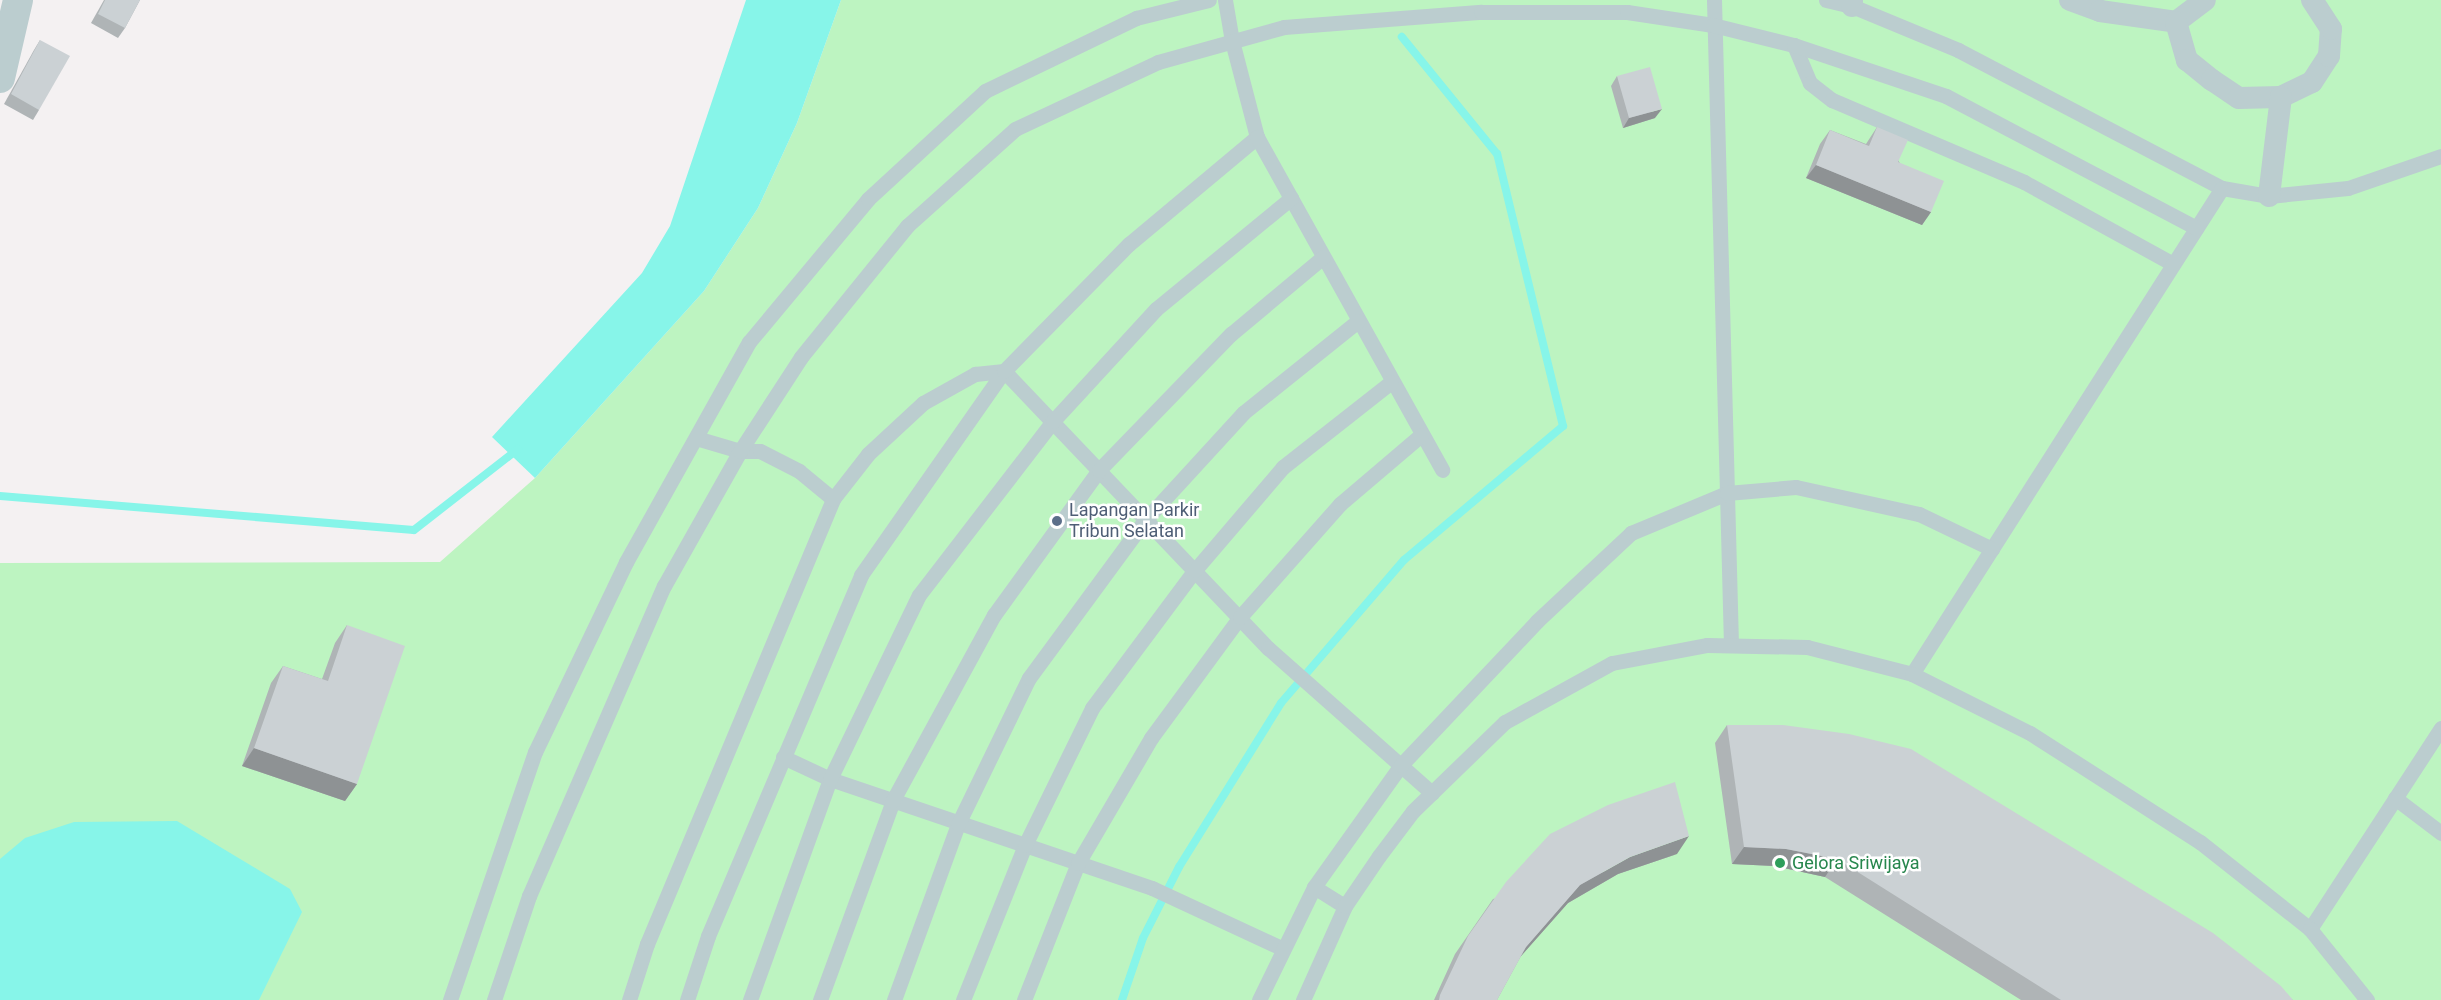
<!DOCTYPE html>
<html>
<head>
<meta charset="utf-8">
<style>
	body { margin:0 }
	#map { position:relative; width:2441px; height:1000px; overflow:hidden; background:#f4f1f2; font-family:Roboto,sans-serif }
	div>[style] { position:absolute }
	.green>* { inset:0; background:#bdf4c1 }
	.water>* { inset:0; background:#87f5e9 }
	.stream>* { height:8px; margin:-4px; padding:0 4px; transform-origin:4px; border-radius:4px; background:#87f5e9 }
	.service>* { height:15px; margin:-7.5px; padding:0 7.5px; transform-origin:7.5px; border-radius:7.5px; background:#bbcdcf }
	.pedestrian>* { height:22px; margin:-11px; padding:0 11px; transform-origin:11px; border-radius:11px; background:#bbcdcf }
	.minor>* { height:30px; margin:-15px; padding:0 15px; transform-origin:15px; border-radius:15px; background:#bbcdcf }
	.wall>* { inset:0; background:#afb4b6 }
	.shaded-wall>* { inset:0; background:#8e9294 }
	.building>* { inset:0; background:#cbd1d4 }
	.dots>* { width:16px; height:16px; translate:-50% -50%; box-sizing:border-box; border:3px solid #fff; border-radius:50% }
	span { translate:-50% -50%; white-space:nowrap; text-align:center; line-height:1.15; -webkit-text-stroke:5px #fff; paint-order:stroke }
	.service-label { font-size:18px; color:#4e5e75 }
	.left { translate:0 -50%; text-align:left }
	.leisure-label { font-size:18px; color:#27864d }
</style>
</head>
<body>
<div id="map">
	<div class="green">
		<div style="clip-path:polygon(841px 0,2441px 0,2441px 1000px,0 1000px,0 563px,440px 562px,535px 478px,704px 291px,758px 208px,797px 123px)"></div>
	</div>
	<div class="water">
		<div style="clip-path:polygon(746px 0,841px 0,797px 123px,758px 208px,704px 291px,535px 478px,492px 437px,642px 273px,670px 226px)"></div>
		<div style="clip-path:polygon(177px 821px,290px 889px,302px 912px,259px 1000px,0 1000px,0 859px,25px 838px,74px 822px)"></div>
	</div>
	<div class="stream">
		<div style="left:0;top:496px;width:415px;rotate:4.7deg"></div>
		<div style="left:414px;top:530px;width:132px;rotate:-37.9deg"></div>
		<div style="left:1122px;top:1000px;width:65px;rotate:-71.3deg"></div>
		<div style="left:1143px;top:938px;width:80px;rotate:-63.1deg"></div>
		<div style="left:1179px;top:867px;width:193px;rotate:-58.1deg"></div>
		<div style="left:1281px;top:703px;width:189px;rotate:-49.3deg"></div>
		<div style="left:1404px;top:560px;width:208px;rotate:-40.1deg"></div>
		<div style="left:1563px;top:426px;width:280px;rotate:-103.6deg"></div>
		<div style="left:1497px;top:154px;width:151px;rotate:-129.1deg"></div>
	</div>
	<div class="service">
		<div style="left:1225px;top:0;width:42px;rotate:80.3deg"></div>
		<div style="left:1232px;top:41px;width:99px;rotate:75.4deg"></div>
		<div style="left:1714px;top:0;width:645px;rotate:88.49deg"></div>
		<div style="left:1826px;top:0;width:27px;rotate:13deg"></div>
		<div style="left:1852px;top:6px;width:115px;rotate:22.5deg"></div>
		<div style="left:1958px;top:50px;width:298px;rotate:27.6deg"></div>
		<div style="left:2222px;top:188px;width:48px;rotate:9.7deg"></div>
		<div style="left:2269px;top:196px;width:79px;rotate:-5.8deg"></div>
		<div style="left:2348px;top:188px;width:98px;rotate:-19deg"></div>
		<div style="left:1794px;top:45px;width:41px;rotate:67.2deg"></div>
		<div style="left:1810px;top:83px;width:28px;rotate:38deg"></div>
		<div style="left:1832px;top:100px;width:209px;rotate:23.1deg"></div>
		<div style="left:2024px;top:182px;width:170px;rotate:28.8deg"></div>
		<div style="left:696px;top:438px;width:46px;rotate:16.5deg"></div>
		<div style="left:740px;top:451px;width:20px"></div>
		<div style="left:760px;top:451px;width:44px;rotate:27.1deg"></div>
		<div style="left:799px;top:471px;width:44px;rotate:39.5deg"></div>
		<div style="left:1912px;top:674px;width:576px;rotate:-57.47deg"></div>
		<div style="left:783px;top:757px;width:52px;rotate:25.1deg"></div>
		<div style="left:830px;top:779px;width:340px;rotate:18.7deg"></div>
		<div style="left:1152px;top:888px;width:142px;rotate:24.9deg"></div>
		<div style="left:2395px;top:798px;width:58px;rotate:37.3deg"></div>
		<div style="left:1314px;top:887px;width:36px;rotate:32deg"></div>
		<div style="left:2310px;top:929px;width:240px;rotate:-56.9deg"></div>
		<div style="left:450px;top:1000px;width:262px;rotate:-71.1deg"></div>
		<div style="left:535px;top:752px;width:211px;rotate:-64.4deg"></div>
		<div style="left:626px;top:562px;width:252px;rotate:-60.8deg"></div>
		<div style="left:749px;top:342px;width:186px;rotate:-50.2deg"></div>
		<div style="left:868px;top:199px;width:159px;rotate:-42.7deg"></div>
		<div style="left:985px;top:91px;width:168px;rotate:-25.8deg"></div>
		<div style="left:1136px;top:18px;width:75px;rotate:-13.9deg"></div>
		<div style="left:494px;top:1000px;width:110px;rotate:-71.4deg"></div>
		<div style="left:529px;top:896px;width:338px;rotate:-66.5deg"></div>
		<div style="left:664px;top:586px;width:155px;rotate:-60.6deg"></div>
		<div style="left:740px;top:451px;width:112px;rotate:-57deg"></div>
		<div style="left:801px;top:357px;width:169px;rotate:-51deg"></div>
		<div style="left:907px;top:226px;width:145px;rotate:-41.9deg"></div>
		<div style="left:1015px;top:129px;width:158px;rotate:-25.1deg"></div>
		<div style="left:1158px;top:62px;width:131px;rotate:-15.5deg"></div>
		<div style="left:1284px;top:27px;width:198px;rotate:-4.4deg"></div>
		<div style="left:1481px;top:12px;width:146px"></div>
		<div style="left:1627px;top:12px;width:87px;rotate:8.6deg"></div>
		<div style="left:1713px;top:25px;width:83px;rotate:13.9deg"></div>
		<div style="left:1794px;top:45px;width:160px;rotate:18.5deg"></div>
		<div style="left:1946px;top:96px;width:283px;rotate:27.8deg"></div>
		<div style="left:629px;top:1000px;width:59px;rotate:-72.2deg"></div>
		<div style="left:647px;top:944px;width:482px;rotate:-67.3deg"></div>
		<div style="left:833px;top:499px;width:57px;rotate:-52.1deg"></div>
		<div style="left:868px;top:454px;width:75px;rotate:-42.8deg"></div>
		<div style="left:923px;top:403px;width:60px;rotate:-29.1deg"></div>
		<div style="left:975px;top:374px;width:29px;rotate:-6deg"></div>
		<div style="left:1004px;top:371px;width:383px;rotate:46.4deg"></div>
		<div style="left:1268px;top:648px;width:219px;rotate:41.5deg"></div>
		<div style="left:687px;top:1000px;width:67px;rotate:-71.8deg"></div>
		<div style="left:708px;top:936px;width:392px;rotate:-67deg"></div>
		<div style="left:861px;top:575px;width:249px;rotate:-55deg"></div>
		<div style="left:1004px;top:371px;width:178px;rotate:-45.5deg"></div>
		<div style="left:1129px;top:244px;width:167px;rotate:-39.9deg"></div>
		<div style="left:1257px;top:137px;width:381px;rotate:60.9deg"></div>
		<div style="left:750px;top:1000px;width:235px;rotate:-70.1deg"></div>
		<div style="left:830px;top:779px;width:204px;rotate:-64.2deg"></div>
		<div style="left:919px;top:595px;width:220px;rotate:-52.4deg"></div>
		<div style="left:1053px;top:421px;width:152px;rotate:-47.4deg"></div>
		<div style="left:1156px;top:309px;width:175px;rotate:-39.4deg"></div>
		<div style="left:820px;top:1000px;width:213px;rotate:-69.9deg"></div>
		<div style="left:893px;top:800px;width:211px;rotate:-61.4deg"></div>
		<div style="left:994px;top:615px;width:179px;rotate:-54.1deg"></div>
		<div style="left:1099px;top:470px;width:190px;rotate:-45.9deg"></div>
		<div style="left:1231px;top:334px;width:120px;rotate:-39.9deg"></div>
		<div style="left:894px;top:1000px;width:187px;rotate:-70deg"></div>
		<div style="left:958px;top:824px;width:162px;rotate:-64.1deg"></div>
		<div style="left:1029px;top:678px;width:197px;rotate:-53.7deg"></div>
		<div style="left:1146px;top:519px;width:144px;rotate:-47.5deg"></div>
		<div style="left:1243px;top:413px;width:147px;rotate:-38.7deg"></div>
		<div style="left:963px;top:1000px;width:167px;rotate:-68.2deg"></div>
		<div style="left:1025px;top:845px;width:153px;rotate:-63.9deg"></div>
		<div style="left:1092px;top:708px;width:172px;rotate:-53.3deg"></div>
		<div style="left:1195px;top:570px;width:135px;rotate:-49.5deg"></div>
		<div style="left:1283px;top:467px;width:137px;rotate:-38.2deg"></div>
		<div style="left:1024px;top:1000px;width:147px;rotate:-68.5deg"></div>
		<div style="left:1078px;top:863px;width:145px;rotate:-59.7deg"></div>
		<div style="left:1151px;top:738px;width:150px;rotate:-53.7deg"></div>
		<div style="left:1240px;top:617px;width:151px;rotate:-48.5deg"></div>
		<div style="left:1340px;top:504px;width:106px;rotate:-40.4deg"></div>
		<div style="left:1259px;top:1000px;width:126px;rotate:-64deg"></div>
		<div style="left:1314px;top:887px;width:150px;rotate:-54.5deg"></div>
		<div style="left:1401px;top:765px;width:198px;rotate:-46.6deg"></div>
		<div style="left:1537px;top:621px;width:129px;rotate:-43.1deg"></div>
		<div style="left:1631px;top:533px;width:104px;rotate:-22.6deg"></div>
		<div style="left:1727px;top:493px;width:69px;rotate:-5deg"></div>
		<div style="left:1796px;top:487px;width:126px;rotate:12.4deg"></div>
		<div style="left:1919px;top:514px;width:81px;rotate:25.6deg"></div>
		<div style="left:1303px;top:1000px;width:103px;rotate:-65.9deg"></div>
		<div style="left:1345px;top:906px;width:60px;rotate:-55.8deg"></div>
		<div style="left:1379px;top:856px;width:56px;rotate:-52.9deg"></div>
		<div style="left:1413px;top:811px;width:128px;rotate:-44.1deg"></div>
		<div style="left:1505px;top:722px;width:122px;rotate:-28.9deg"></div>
		<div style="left:1612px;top:663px;width:97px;rotate:-10.7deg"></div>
		<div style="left:1707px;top:645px;width:100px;rotate:1.1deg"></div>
		<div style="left:1807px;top:647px;width:108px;rotate:14.4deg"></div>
		<div style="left:1912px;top:674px;width:132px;rotate:26.6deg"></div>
		<div style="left:2030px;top:733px;width:202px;rotate:32.7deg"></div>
		<div style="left:2200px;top:842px;width:140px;rotate:38.3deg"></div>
		<div style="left:2310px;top:929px;width:91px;rotate:51.2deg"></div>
	</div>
	<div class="pedestrian">
		<div style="left:2070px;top:0;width:32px;rotate:20deg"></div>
		<div style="left:2100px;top:11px;width:77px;rotate:8.2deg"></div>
		<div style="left:2176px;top:22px;width:36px;rotate:-37deg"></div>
		<div style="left:1852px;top:6px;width:6px;rotate:-90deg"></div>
		<div style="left:2176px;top:22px;width:40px;rotate:74deg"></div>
		<div style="left:2187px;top:60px;width:32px;rotate:39deg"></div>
		<div style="left:2212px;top:80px;width:32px;rotate:34deg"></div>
		<div style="left:2239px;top:98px;width:42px;rotate:-1.4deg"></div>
		<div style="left:2281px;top:97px;width:34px;rotate:-26deg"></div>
		<div style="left:2312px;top:82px;width:31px;rotate:-57deg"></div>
		<div style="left:2329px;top:56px;width:27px;rotate:-86deg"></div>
		<div style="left:2331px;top:29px;width:35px;rotate:-123deg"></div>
		<div style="left:2269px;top:196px;width:100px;rotate:-83.1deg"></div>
	</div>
	<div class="minor">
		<div style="left:0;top:78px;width:80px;rotate:-77deg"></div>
	</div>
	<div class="wall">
		<div style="clip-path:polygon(104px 0,140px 0,125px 28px,118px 38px,91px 23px)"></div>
		<div style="clip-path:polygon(40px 40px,39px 110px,33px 120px,4px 104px,34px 50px)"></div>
		<div style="clip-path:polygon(1617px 76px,1655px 118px,1623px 128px,1611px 86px)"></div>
		<div style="clip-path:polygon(1877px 127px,1931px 212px,1922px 225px,1806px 178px,1820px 144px,1830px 130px,1866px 144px)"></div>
		<div style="clip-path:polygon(347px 625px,357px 784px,345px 801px,242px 766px,271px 683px,283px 666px,322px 679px,335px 643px)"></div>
		<div style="clip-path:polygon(1727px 725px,2293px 1000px,2021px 1000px,1825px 877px,1774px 866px,1732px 864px,1715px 743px)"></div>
		<div style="clip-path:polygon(1677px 854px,1618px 874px,1568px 903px,1521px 956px,1497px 1000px,1434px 1000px,1455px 954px,1493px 899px)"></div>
	</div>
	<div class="shaded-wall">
		<div style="clip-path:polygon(1662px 109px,1655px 118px,1623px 128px,1629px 118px)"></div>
		<div style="clip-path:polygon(1816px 165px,1931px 212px,1922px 225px,1806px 178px)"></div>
		<div style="clip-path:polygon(254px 748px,357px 784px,345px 801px,242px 766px)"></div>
		<div style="clip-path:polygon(1689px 836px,1677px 854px,1618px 874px,1568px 903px,1514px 964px,1526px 947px,1580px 885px,1630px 857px)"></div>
		<div style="clip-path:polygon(1744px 847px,1786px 849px,1837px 859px,1825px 877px,1774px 866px,1732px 864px)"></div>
	</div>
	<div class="building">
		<div style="clip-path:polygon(105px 0,140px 0,125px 28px,98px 14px)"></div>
		<div style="clip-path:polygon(40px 40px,70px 56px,39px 110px,11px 94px)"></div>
		<div style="clip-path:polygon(1650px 67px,1662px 109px,1629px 118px,1617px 76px)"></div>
		<div style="clip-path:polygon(1877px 127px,1908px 140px,1898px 162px,1944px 181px,1931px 212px,1816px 165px,1830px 130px,1869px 146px)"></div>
		<div style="clip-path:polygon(347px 625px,405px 646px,357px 784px,254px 748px,283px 666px,328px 681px)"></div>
		<div style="clip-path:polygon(1727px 725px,1783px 725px,1849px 734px,1911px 749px,2213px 933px,2281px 986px,2293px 1000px,2061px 1000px,1837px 859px,1786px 849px,1744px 847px)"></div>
		<div style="clip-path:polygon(1675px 782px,1689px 836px,1630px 857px,1580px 885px,1526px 947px,1497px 1000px,1439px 1000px,1440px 995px,1468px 936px,1506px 882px,1550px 834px,1608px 805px)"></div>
	</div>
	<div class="dots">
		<div style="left:1057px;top:521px;background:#5c6f8a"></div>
		<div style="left:1780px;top:863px;background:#2e9e5b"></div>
	</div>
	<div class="service-label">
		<span class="left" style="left:1069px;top:521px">Lapangan Parkir<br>Tribun Selatan</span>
	</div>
	<div class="leisure-label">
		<span class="left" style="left:1792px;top:863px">Gelora Sriwijaya</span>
	</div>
</div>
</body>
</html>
